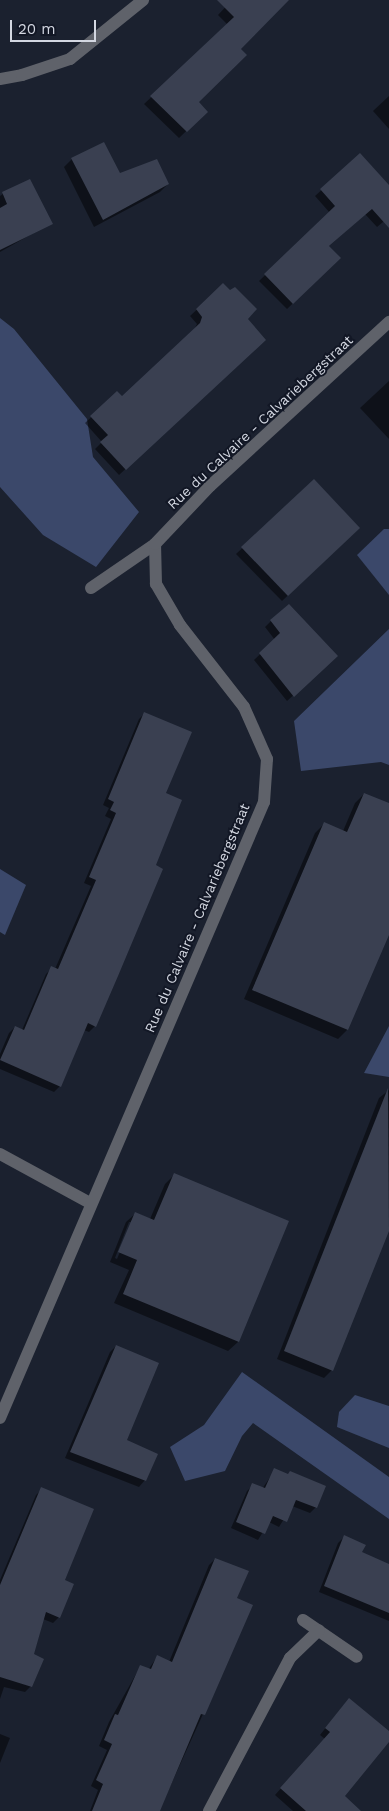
<!DOCTYPE html>
<html>
<head>
<meta charset="utf-8">
<style>
	body { margin:0 }
	#map { position:relative; width:389px; height:1811px; overflow:hidden; background:#1b212f; font-family:"Work Sans",sans-serif }
	div>[style] { position:absolute }
	.green>* { inset:0; background:#3b486a }
	.shadow>* { inset:0; background:#0007 }
	.building>* { inset:0; background:#3a4051 }
	.minor>* { height:12px; margin:-6px; padding:0 6px; transform-origin:6px; border-radius:6px; background:#5f626a }
	span { translate:-50% -50%; white-space:nowrap; text-align:center; line-height:1.15; -webkit-text-stroke:4px #121725; paint-order:stroke }
	.street-label { font-size:14px; color:#d3d7e1 }
	.scale { position:absolute; left:10px; top:20px; width:86px; height:22px; box-sizing:border-box; border:2px solid #d3d7e1; border-top:0; padding-left:6px; font-size:15px; line-height:18px; white-space:nowrap; color:#d3d7e1; -webkit-text-stroke:4px #121725; paint-order:stroke }
</style>
</head>
<body>
<div id="map">
	<div class="green">
		<div style="clip-path:polygon(0 318px,14px 329px,87px 419px,93px 457px,139px 512px,96px 567px,43px 535px,0 487px)"></div>
		<div style="clip-path:polygon(384px 529px,389px 529px,389px 595px,357px 555px)"></div>
		<div style="clip-path:polygon(389px 629px,389px 765px,381px 762px,301px 771px,294px 721px)"></div>
		<div style="clip-path:polygon(0 869px,26px 885px,5px 935px,0 932px)"></div>
		<div style="clip-path:polygon(389px 1026px,389px 1077px,364px 1073px)"></div>
		<div style="clip-path:polygon(242px 1372px,389px 1477px,389px 1519px,253px 1423px,242px 1436px,225px 1471px,185px 1481px,170px 1447px,204px 1425px)"></div>
		<div style="clip-path:polygon(355px 1395px,389px 1406px,389px 1448px,337px 1427px,339px 1412px)"></div>
	</div>
	<div class="shadow">
		<div style="clip-path:polygon(232px 0,288px 0,240px 49px,197px 102px,206px 112px,179px 138px,144px 104px,228px 25px,218px 15px)"></div>
		<div style="clip-path:polygon(389px 96px,389px 129px,373px 111px)"></div>
		<div style="clip-path:polygon(360px 155px,389px 187px,389px 217px,377px 227px,365px 214px,328px 247px,340px 258px,287px 309px,259px 281px,330px 213px,315px 196px)"></div>
		<div style="clip-path:polygon(72px 159px,120px 175px,168px 184px,160px 192px,94px 227px,64px 167px)"></div>
		<div style="clip-path:polygon(3px 194px,51px 223px,0 252px,0 196px)"></div>
		<div style="clip-path:polygon(223px 285px,246px 319px,259px 345px,119px 475px,95px 449px,102px 442px,85px 423px,117px 393px,122px 398px,194px 330px,197px 324px,190px 316px)"></div>
		<div style="clip-path:polygon(389px 381px,389px 439px,360px 408px)"></div>
		<div style="clip-path:polygon(314px 481px,359px 528px,282px 601px,236px 554px)"></div>
		<div style="clip-path:polygon(271px 621px,330px 662px,287px 701px,254px 660px,275px 640px,265px 627px)"></div>
		<div style="clip-path:polygon(145px 713px,165px 794px,154px 866px,95px 1026px,89px 1032px,84px 1030px,60px 1086px,54px 1092px,0 1069px,0 1054px,9px 1033px,15px 1027px,22px 1030px,46px 974px,52px 968px,55px 969px,91px 886px,84px 883px,111px 819px,105px 816px,109px 808px,103px 805px,139px 719px)"></div>
		<div style="clip-path:polygon(364px 794px,389px 805px,389px 932px,347px 1030px,338px 1039px,244px 999px,315px 833px,324px 824px,343px 831px,355px 803px)"></div>
		<div style="clip-path:polygon(389px 1090px,389px 1226px,332px 1370px,324px 1378px,277px 1359px,379px 1098px)"></div>
		<div style="clip-path:polygon(evenodd,174px 1175px,288px 1222px,238px 1342px,228px 1351px,114px 1303px,129px 1270px,110px 1262px,126px 1222px,136px 1213px,150px 1219px,165px 1184px,174px 1175px,129px 1222px,132px 1222px,117px 1259px,115px 1258px,129px 1222px)"></div>
		<div style="clip-path:polygon(116px 1346px,125px 1440px,145px 1480px,139px 1487px,65px 1458px,110px 1352px)"></div>
		<div style="clip-path:polygon(275px 1470px,316px 1507px,310px 1513px,292px 1506px,279px 1527px,269px 1522px,258px 1540px,231px 1528px,247px 1491px,253px 1485px,262px 1489px)"></div>
		<div style="clip-path:polygon(42px 1489px,63px 1580px,59px 1617px,53px 1623px,43px 1619px,32px 1655px,31px 1686px,25px 1692px,4px 1687px,0 1699px,0 1580px,36px 1495px)"></div>
		<div style="clip-path:polygon(344px 1537px,360px 1553px,389px 1565px,389px 1621px,319px 1592px,338px 1543px)"></div>
		<div style="clip-path:polygon(215px 1559px,236px 1599px,252px 1606px,159px 1811px,90px 1811px,98px 1790px,91px 1786px,107px 1750px,99px 1746px,109px 1722px,140px 1667px,148px 1670px,157px 1657px,169px 1662px,209px 1565px)"></div>
		<div style="clip-path:polygon(343px 1706px,389px 1732px,389px 1740px,343px 1796px,349px 1811px,293px 1811px,275px 1795px,325px 1739px,320px 1735px)"></div>
		<div style="clip-path:polygon(0 1734px,10px 1738px,0 1763px)"></div>
	</div>
	<div class="building">
		<div style="clip-path:polygon(217px 0,289px 0,241px 49px,247px 55px,199px 102px,208px 112px,187px 132px,150px 96px,234px 17px)"></div>
		<div style="clip-path:polygon(104px 142px,120px 173px,157px 159px,169px 184px,103px 220px,71px 158px)"></div>
		<div style="clip-path:polygon(360px 153px,389px 185px,389px 228px,372px 209px,329px 246px,341px 258px,293px 304px,264px 274px,335px 206px,320px 189px)"></div>
		<div style="clip-path:polygon(30px 179px,53px 224px,0 250px,0 208px,7px 204px,2px 192px)"></div>
		<div style="clip-path:polygon(223px 283px,230px 290px,235px 287px,257px 309px,248px 319px,266px 340px,126px 470px,100px 442px,108px 435px,90px 416px,117px 391px,122px 396px,200px 323px,202px 317px,196px 309px)"></div>
		<div style="clip-path:polygon(314px 479px,360px 528px,288px 596px,241px 547px)"></div>
		<div style="clip-path:polygon(289px 604px,338px 656px,294px 697px,259px 653px,280px 633px,270px 620px)"></div>
		<div style="clip-path:polygon(144px 712px,192px 732px,166px 793px,182px 800px,156px 865px,163px 869px,118px 976px,96px 1027px,88px 1023px,61px 1087px,0 1060px,15px 1026px,24px 1030px,51px 966px,58px 969px,96px 880px,89px 877px,116px 813px,110px 810px,114px 802px,108px 799px)"></div>
		<div style="clip-path:polygon(364px 793px,389px 803px,389px 935px,348px 1030px,252px 990px,324px 822px,347px 832px)"></div>
		<div style="clip-path:polygon(388px 1088px,389px 1231px,333px 1371px,284px 1351px)"></div>
		<div style="clip-path:polygon(174px 1173px,289px 1221px,239px 1342px,123px 1294px,137px 1260px,118px 1252px,135px 1212px,154px 1220px)"></div>
		<div style="clip-path:polygon(116px 1345px,159px 1363px,127px 1440px,158px 1454px,146px 1481px,70px 1452px)"></div>
		<div style="clip-path:polygon(274px 1468px,288px 1474px,290px 1471px,326px 1486px,317px 1508px,296px 1500px,287px 1522px,273px 1516px,265px 1534px,236px 1522px,252px 1483px,265px 1488px)"></div>
		<div style="clip-path:polygon(41px 1487px,94px 1509px,65px 1580px,74px 1584px,60px 1618px,46px 1612px,34px 1654px,44px 1659px,32px 1687px,0 1677px,0 1585px)"></div>
		<div style="clip-path:polygon(344px 1535px,366px 1545px,362px 1552px,389px 1564px,389px 1613px,324px 1586px)"></div>
		<div style="clip-path:polygon(215px 1558px,249px 1571px,237px 1598px,253px 1605px,205px 1715px,201px 1714px,160px 1811px,92px 1811px,103px 1784px,96px 1780px,112px 1744px,104px 1740px,115px 1714px,118px 1715px,140px 1665px,151px 1669px,157px 1655px,172px 1662px)"></div>
		<div style="clip-path:polygon(349px 1698px,389px 1731px,389px 1742px,345px 1796px,361px 1811px,306px 1811px,280px 1788px,330px 1732px,325px 1728px)"></div>
	</div>
	<div class="minor">
		<div style="left:0;top:79px;width:22px;rotate:-10deg"></div>
		<div style="left:22px;top:75px;width:51px;rotate:-18.4deg"></div>
		<div style="left:70px;top:59px;width:94px;rotate:-38.9deg"></div>
		<div style="left:91px;top:588px;width:78px;rotate:-34.5deg"></div>
		<div style="left:0;top:1154px;width:102px;rotate:28.6deg"></div>
		<div style="left:0;top:1418px;width:670px;rotate:-66.8deg"></div>
		<div style="left:264px;top:802px;width:43px;rotate:-86deg"></div>
		<div style="left:267px;top:759px;width:57px;rotate:-113.9deg"></div>
		<div style="left:244px;top:707px;width:104px;rotate:-128deg"></div>
		<div style="left:180px;top:625px;width:48px;rotate:-120.3deg"></div>
		<div style="left:156px;top:584px;width:40px;rotate:-91.4deg"></div>
		<div style="left:155px;top:544px;width:80px;rotate:-46.5deg"></div>
		<div style="left:210px;top:486px;width:243px;rotate:-42.5deg"></div>
		<div style="left:303px;top:1620px;width:65px;rotate:34.4deg"></div>
		<div style="left:209px;top:1811px;width:173px;rotate:-62.1deg"></div>
		<div style="left:290px;top:1658px;width:40px;rotate:-44deg"></div>
	</div>
	<div class="street-label">
		<span style="left:260px;top:422px;rotate:-43deg">Rue du Calvaire - Calvariebergstraat</span>
		<span style="left:197px;top:918px;rotate:-67deg">Rue du Calvaire - Calvariebergstraat</span>
	</div>
	<div class="scale">20 m</div>
</div>
</body>
</html>
